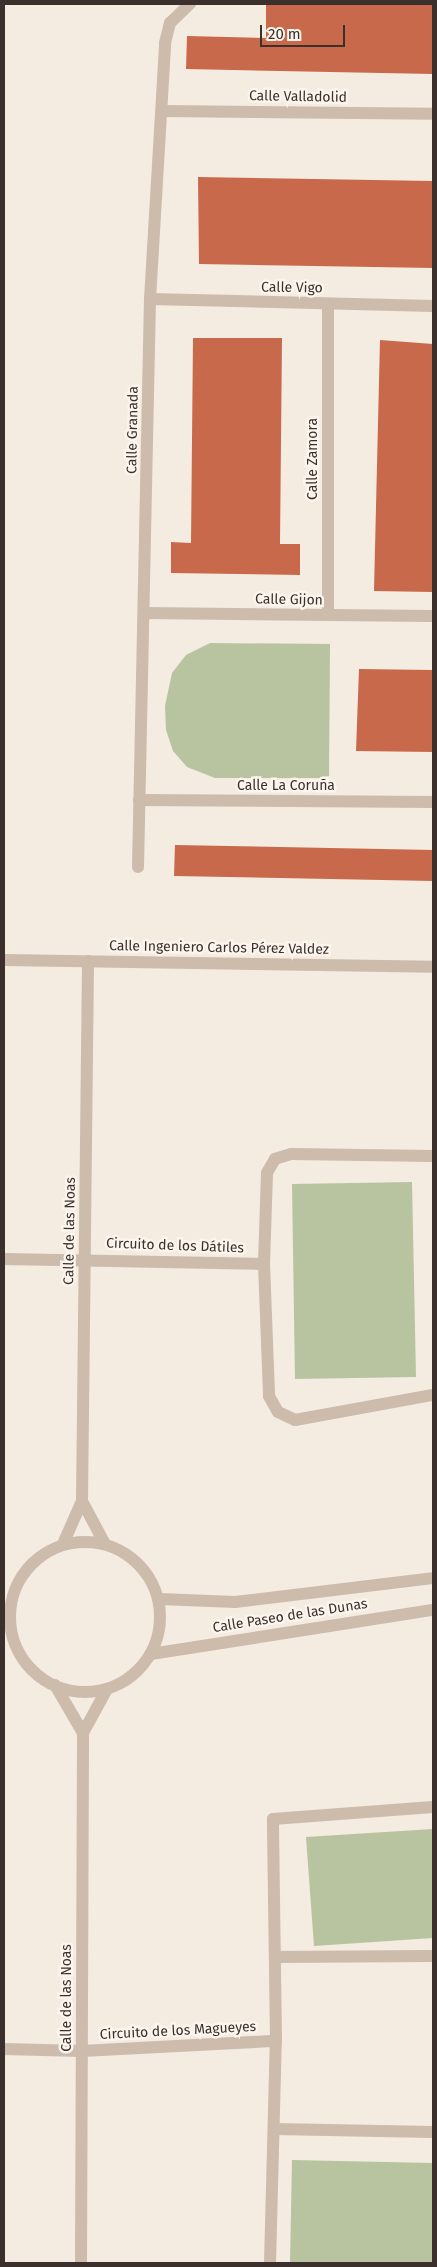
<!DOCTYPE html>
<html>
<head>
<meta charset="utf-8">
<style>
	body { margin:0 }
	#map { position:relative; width:437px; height:2267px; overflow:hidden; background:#f4ebe1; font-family:"Fira Sans",sans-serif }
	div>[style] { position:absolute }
	.green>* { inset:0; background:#b8c4a0 }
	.building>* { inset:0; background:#c8694b }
	.street>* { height:12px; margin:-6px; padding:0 6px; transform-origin:6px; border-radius:6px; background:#cdbbac }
	.street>.ring { margin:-6px; padding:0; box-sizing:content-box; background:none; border:12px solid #cdbbac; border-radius:50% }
	span { translate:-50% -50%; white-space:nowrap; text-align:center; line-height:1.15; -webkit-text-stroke:5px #fbf5ee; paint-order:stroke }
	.street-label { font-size:14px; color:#3b302b }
	.frame { position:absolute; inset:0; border:5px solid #3b302b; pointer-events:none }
	.scale { position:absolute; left:260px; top:25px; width:85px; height:22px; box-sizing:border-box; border:2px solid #3b302b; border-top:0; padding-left:6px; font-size:15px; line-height:18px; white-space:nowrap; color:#3b302b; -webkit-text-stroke:4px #fbf5ee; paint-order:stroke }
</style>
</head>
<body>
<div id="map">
	<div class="green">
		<div style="clip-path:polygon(210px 643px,330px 644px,329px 778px,215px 778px,187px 767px,173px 751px,166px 730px,165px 706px,172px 673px,186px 655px)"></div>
		<div style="clip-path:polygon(412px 1182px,416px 1377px,295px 1379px,292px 1184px)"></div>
		<div style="clip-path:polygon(433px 1829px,433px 1938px,314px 1946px,306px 1837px)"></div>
		<div style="clip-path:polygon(292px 2160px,433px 2163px,433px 2263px,290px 2263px)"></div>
	</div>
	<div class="building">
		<div style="clip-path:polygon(266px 4px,433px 4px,433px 74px,186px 69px,187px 36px,266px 38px)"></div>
		<div style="clip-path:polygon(198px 177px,433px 181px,433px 268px,199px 264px)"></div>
		<div style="clip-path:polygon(193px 338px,282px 338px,280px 544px,300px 544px,300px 575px,171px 573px,171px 542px,191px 543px)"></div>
		<div style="clip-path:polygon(380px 340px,433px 344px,433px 592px,374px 591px)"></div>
		<div style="clip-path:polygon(359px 669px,433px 670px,433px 752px,356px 751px)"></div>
		<div style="clip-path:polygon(175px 845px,433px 850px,433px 881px,174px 876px)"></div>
	</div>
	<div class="street">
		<div style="left:163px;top:111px;width:270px;rotate:0.6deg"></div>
		<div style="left:150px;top:299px;width:283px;rotate:1.4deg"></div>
		<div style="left:145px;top:613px;width:288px;rotate:0.6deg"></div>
		<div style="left:328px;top:615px;width:311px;rotate:-90deg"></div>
		<div style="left:139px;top:800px;width:294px;rotate:0.4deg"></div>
		<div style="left:138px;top:867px;width:568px;rotate:-88.79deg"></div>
		<div style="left:150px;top:299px;width:256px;rotate:-86.6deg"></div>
		<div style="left:165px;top:43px;width:21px;rotate:-76deg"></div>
		<div style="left:170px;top:23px;width:28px;rotate:-44deg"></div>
		<div style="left:4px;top:960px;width:429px;rotate:0.9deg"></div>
		<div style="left:433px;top:1156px;width:142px;rotate:-179.2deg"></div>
		<div style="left:291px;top:1154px;width:17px;rotate:163deg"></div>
		<div style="left:275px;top:1159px;width:16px;rotate:120deg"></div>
		<div style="left:267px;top:1173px;width:91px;rotate:91.9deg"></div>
		<div style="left:264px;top:1264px;width:132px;rotate:87.8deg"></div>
		<div style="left:269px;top:1396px;width:18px;rotate:61deg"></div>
		<div style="left:278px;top:1412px;width:19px;rotate:25deg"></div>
		<div style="left:295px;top:1420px;width:140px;rotate:-10.3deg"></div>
		<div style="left:4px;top:1259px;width:260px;rotate:1.1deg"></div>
		<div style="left:82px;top:1501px;width:49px;rotate:61.9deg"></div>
		<div class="ring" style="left:10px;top:1542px;width:138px;height:138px"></div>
		<div style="left:63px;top:1544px;width:47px;rotate:-66.2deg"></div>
		<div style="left:82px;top:1501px;width:540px;rotate:-89.36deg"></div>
		<div style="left:159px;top:1599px;width:76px;rotate:2.3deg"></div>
		<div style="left:235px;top:1602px;width:199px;rotate:-6.9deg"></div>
		<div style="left:151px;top:1654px;width:285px;rotate:-8.9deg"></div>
		<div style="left:55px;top:1685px;width:56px;rotate:59.7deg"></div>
		<div style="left:275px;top:1957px;width:158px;rotate:-0.4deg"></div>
		<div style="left:4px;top:2049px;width:78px;rotate:1.5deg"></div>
		<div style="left:82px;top:2051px;width:194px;rotate:-3deg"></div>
		<div style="left:274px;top:2129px;width:159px;rotate:1.1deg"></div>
		<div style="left:81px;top:2263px;width:530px;rotate:-89.78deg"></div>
		<div style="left:83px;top:1733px;width:50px;rotate:-61.4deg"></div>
		<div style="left:270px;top:2263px;width:222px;rotate:-88.5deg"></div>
		<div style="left:276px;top:2041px;width:222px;rotate:-90.8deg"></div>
		<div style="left:273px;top:1819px;width:160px;rotate:-4.3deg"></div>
	</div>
	<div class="street-label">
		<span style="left:298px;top:97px;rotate:1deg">Calle Valladolid</span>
		<span style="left:292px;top:288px;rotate:1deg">Calle Vigo</span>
		<span style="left:133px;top:430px;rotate:-89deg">Calle Granada</span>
		<span style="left:313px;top:459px;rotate:-90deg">Calle Zamora</span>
		<span style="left:289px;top:600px;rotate:1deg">Calle Gijon</span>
		<span style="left:286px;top:786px">Calle La Coruña</span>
		<span style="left:219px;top:948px;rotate:1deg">Calle Ingeniero Carlos Pérez Valdez</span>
		<span style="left:70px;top:1231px;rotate:-89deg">Calle de las Noas</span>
		<span style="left:175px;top:1246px;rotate:2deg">Circuito de los Dátiles</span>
		<span style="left:290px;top:1616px;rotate:-9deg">Calle Paseo de las Dunas</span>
		<span style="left:67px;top:1998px;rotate:-90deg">Calle de las Noas</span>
		<span style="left:178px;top:2031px;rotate:-3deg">Circuito de los Magueyes</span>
	</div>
	<div class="frame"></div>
	<div class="scale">20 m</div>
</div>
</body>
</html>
